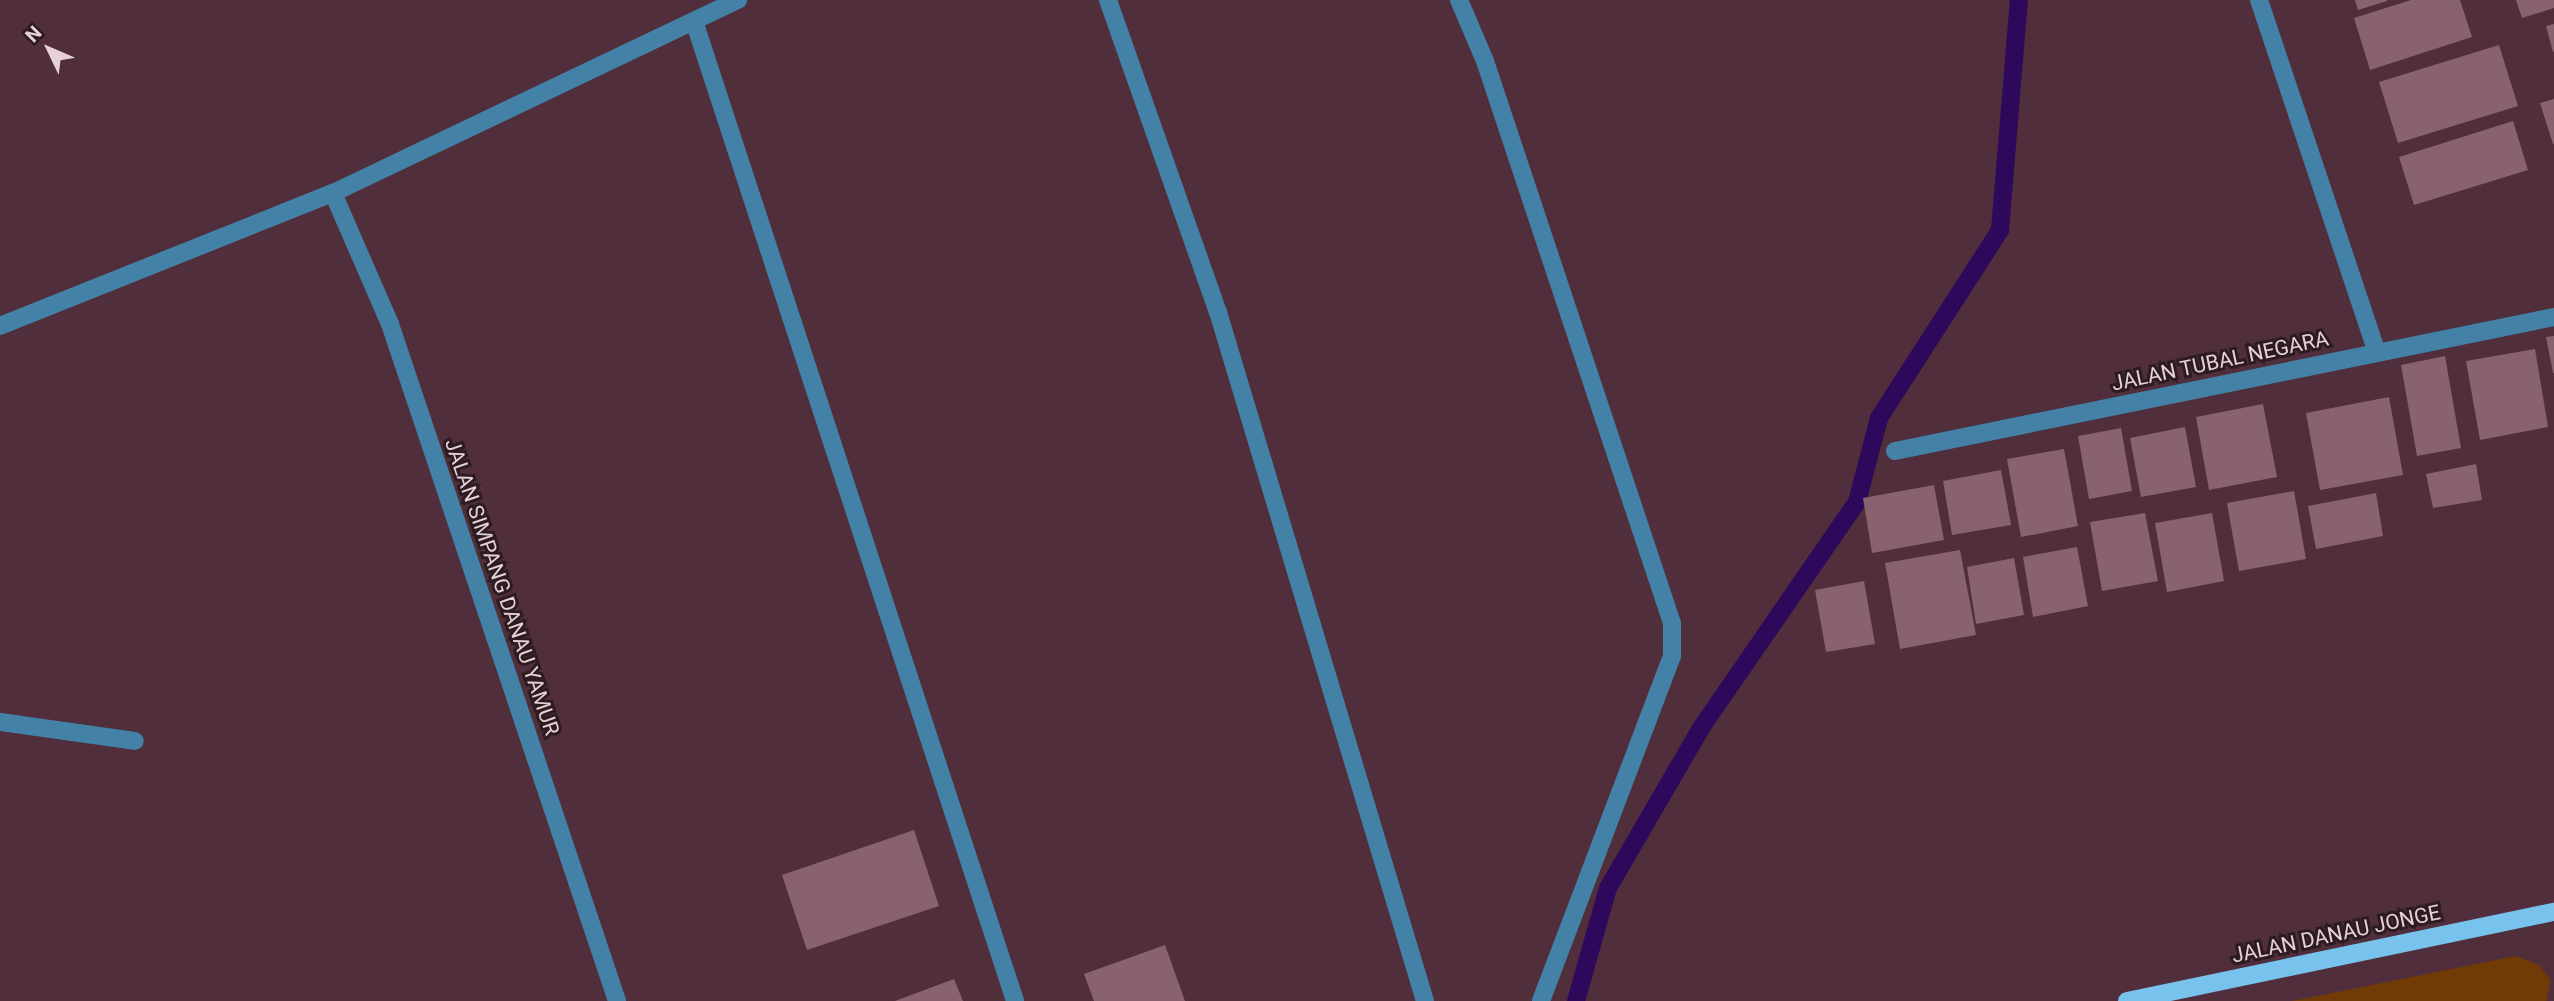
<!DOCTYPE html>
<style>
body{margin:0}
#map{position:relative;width:2554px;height:1001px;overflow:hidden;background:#502e3b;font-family:Roboto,sans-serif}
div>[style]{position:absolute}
.green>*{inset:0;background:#713b08}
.stream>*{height:18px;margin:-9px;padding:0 9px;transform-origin:9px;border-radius:9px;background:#2e085b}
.building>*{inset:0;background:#896270}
.minor>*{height:18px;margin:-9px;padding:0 9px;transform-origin:9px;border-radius:9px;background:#4382a6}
.major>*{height:18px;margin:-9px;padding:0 9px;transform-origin:9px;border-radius:9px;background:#78c2ee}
span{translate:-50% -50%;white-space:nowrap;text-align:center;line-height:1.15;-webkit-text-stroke:6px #2c1c22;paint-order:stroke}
.street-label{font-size:21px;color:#e7d1d8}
.north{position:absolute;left:14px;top:14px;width:70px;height:70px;-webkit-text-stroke:5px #2c1c22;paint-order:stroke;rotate:314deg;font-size:19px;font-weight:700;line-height:28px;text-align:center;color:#e7d1d8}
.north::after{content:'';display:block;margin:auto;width:24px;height:32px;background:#e7d1d8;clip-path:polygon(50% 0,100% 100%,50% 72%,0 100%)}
</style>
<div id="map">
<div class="green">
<div style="clip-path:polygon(2516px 956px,2539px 965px,2551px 980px,2546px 1001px,2292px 1001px)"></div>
</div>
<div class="stream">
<div style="left:1576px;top:1001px;width:117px;rotate:-74.2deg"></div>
<div style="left:1608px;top:888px;width:185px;rotate:-59.8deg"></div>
<div style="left:1701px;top:728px;width:275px;rotate:-55.4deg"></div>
<div style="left:1857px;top:502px;width:87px;rotate:-75.3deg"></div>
<div style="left:1879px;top:418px;width:224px;rotate:-57.2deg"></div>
<div style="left:2000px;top:230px;width:231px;rotate:-85.3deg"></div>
</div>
<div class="building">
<div style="clip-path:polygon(2355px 0,2387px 0,2387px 1px,2358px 10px)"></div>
<div style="clip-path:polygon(2411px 0,2460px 0,2472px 37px,2370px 70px,2354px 18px)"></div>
<div style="clip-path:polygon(2516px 0,2554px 0,2554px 8px,2522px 18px)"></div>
<div style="clip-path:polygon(2554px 24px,2554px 52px,2553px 52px,2546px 26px)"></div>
<div style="clip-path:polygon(2499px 45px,2518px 106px,2398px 143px,2379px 82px)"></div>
<div style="clip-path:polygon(2554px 99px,2554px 144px,2553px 144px,2540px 103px)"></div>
<div style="clip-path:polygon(2513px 121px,2528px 170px,2414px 205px,2399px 157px)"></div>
<div style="clip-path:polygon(2554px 336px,2554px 373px,2553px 373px,2546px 337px)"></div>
<div style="clip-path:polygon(2535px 349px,2548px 427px,2480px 440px,2466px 361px)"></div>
<div style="clip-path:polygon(2445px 356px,2461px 448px,2417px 456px,2401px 365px)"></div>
<div style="clip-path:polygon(2389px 397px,2403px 475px,2320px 490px,2306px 413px)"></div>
<div style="clip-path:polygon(2263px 404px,2277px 477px,2209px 490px,2196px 417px)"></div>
<div style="clip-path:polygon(2185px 427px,2196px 487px,2141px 497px,2130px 438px)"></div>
<div style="clip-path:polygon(2121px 428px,2132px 491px,2089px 499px,2078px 436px)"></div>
<div style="clip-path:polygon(2064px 449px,2078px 526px,2021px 537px,2007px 459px)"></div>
<div style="clip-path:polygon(2476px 464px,2482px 500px,2433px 508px,2426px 474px)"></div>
<div style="clip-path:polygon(2001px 470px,2011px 525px,1952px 535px,1943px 481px)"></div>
<div style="clip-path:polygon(1934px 485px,1944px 540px,1872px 553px,1863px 498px)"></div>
<div style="clip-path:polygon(2294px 491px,2306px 559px,2239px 571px,2227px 503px)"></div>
<div style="clip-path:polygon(2376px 493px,2383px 536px,2316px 549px,2308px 506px)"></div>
<div style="clip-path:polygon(2145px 513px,2158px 581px,2102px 591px,2090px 522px)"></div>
<div style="clip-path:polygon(2212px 513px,2224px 581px,2167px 592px,2155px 523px)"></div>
<div style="clip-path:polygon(2077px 547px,2088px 606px,2033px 617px,2023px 557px)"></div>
<div style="clip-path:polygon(1960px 550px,1976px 635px,1900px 649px,1885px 563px)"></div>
<div style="clip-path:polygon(2014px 558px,2024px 615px,1976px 624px,1967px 567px)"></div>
<div style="clip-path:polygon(1864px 581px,1875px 644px,1826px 652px,1815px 590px)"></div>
<div style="clip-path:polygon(914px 830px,939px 906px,807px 950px,782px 875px)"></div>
<div style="clip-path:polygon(1165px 945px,1185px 1001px,1094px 1001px,1084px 974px)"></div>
<div style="clip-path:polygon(954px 979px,963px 1001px,895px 1001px)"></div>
</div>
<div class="minor">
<div style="left:1108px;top:0;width:331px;rotate:70.6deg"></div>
<div style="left:1218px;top:312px;width:719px;rotate:73.28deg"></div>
<div style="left:1459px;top:0;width:66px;rotate:66.9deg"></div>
<div style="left:1485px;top:61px;width:592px;rotate:71.6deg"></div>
<div style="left:1672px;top:623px;width:33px;rotate:90deg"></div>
<div style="left:1672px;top:656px;width:369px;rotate:110.8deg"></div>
<div style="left:2259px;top:0;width:371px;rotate:71.5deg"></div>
<div style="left:695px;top:24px;width:1028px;rotate:71.86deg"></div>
<div style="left:333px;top:193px;width:143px;rotate:66.5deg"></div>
<div style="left:390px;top:324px;width:714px;rotate:71.46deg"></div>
<div style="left:0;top:326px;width:359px;rotate:-21.8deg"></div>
<div style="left:333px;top:193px;width:449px;rotate:-25.5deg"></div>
<div style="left:1895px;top:451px;width:672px;rotate:-11.49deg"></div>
<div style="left:0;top:722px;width:136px;rotate:8deg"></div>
</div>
<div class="major">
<div style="left:2127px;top:1001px;width:436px;rotate:-11.8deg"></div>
</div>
<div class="street-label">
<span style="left:2220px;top:361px;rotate:-12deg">JALAN TUBAL NEGARA</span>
<span style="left:502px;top:587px;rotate:71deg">JALAN SIMPANG DANAU YAMUR</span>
<span style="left:2336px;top:934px;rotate:-12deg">JALAN DANAU JONGE</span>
</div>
<div class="north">N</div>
</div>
